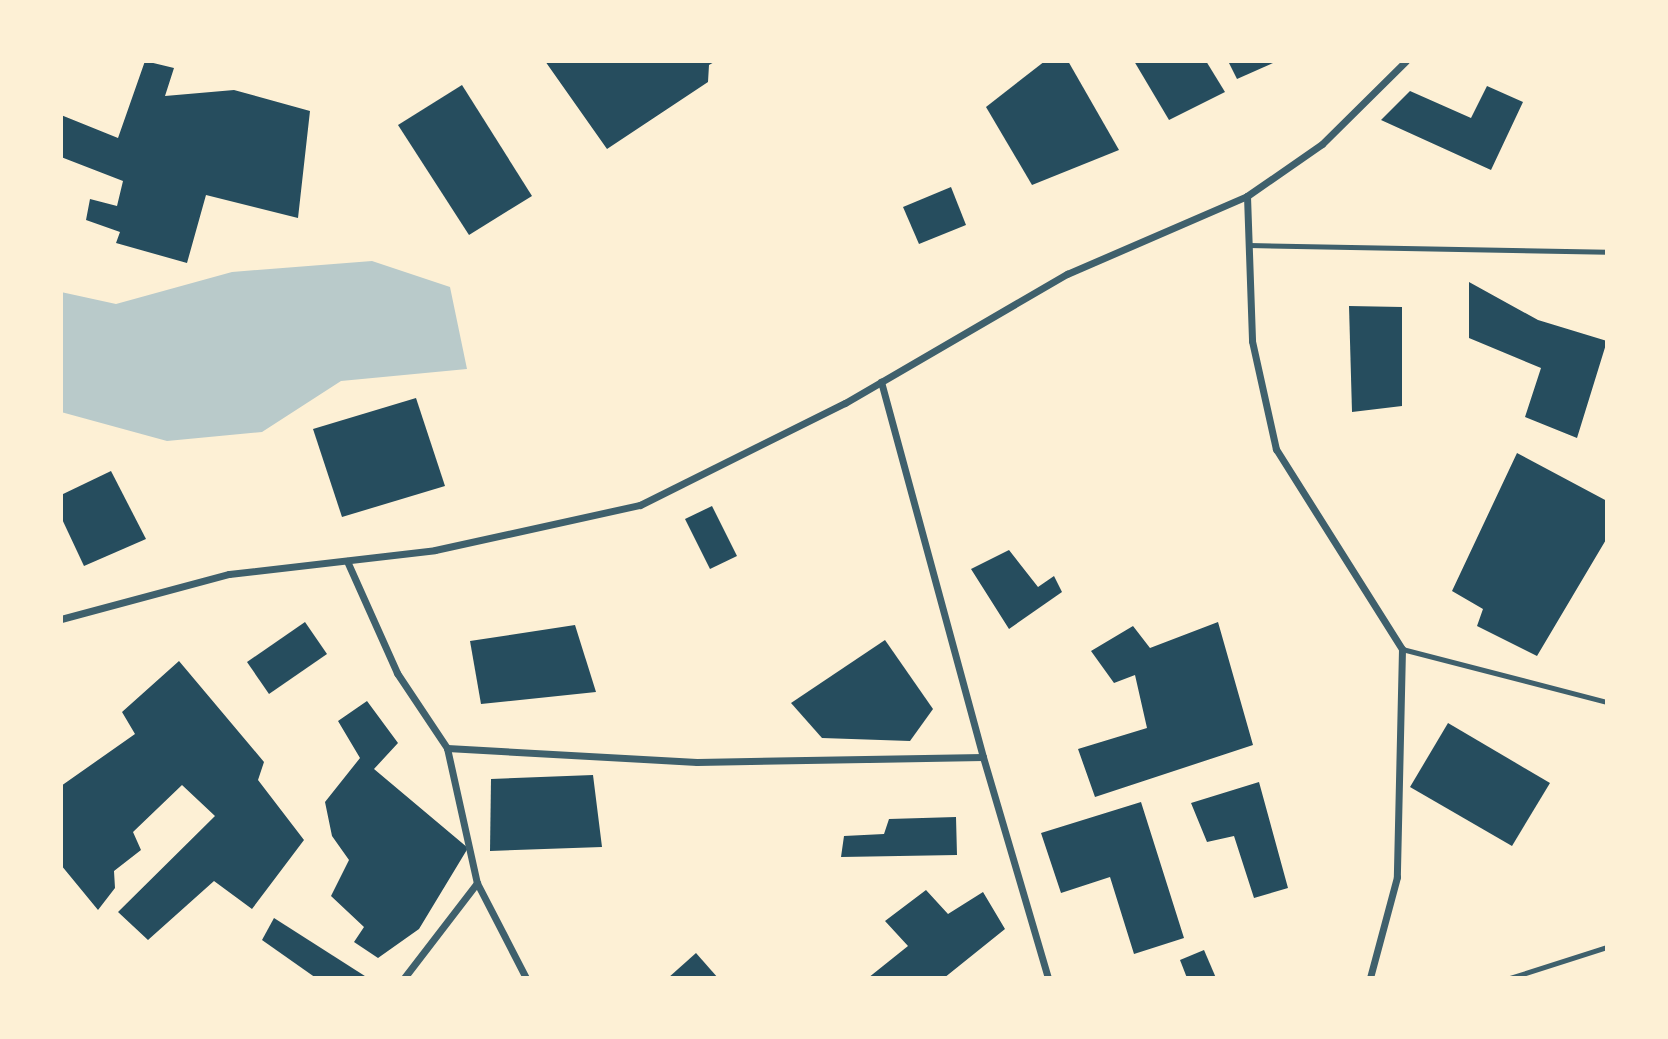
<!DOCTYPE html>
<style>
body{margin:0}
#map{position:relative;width:1668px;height:1039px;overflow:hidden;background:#fdf0d5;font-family:"Titillium Web",sans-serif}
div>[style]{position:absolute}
.green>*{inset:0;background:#b9caca}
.building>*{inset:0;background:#264d5e}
.service>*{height:5px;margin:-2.5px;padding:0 2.5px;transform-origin:2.5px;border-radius:2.5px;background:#3f606c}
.minor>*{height:7px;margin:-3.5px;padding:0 3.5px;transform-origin:3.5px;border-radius:3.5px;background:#3f606c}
span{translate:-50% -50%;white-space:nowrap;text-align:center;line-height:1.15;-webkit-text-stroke:5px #fdf0d5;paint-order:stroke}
.frame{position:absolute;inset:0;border:63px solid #fdf0d5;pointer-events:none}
</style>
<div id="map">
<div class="green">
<div style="clip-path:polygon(372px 261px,450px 287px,467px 369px,341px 381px,262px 432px,167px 441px,61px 412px,61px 292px,116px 304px,232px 272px)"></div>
</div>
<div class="building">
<div style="clip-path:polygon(145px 61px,174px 68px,165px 96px,234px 90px,310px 111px,298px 218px,206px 195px,187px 263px,116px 243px,120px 232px,86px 220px,90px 199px,117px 206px,123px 181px,61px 157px,61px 115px,118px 138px)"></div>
<div style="clip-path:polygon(545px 61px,716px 61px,709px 65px,708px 82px,607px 149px)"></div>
<div style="clip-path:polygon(1045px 61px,1068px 61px,1119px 150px,1032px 185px,986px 107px)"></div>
<div style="clip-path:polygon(1134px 61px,1206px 61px,1225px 92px,1169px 120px)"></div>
<div style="clip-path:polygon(1228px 61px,1272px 61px,1273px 63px,1237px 79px)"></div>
<div style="clip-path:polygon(462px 85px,532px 196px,469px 235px,398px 125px)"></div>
<div style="clip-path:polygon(1487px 86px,1523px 102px,1491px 170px,1381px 120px,1410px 91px,1471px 118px)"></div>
<div style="clip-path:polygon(951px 187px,966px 225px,919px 244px,903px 207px)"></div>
<div style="clip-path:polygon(1469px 282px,1538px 320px,1607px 341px,1577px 438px,1525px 417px,1541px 368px,1469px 338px)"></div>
<div style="clip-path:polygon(1349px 306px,1402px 307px,1402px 406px,1352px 412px)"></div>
<div style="clip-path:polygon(416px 398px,445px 486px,342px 517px,313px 429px)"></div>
<div style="clip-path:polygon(1517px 453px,1607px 501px,1607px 538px,1537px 656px,1477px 626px,1483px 609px,1452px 591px)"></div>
<div style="clip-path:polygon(111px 471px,146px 539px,84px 566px,61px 517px,61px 495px)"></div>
<div style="clip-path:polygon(712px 506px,737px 556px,710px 569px,685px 519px)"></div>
<div style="clip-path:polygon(1009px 550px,1038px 587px,1054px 576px,1062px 592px,1009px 629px,971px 569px)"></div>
<div style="clip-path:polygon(305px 622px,327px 654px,269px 694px,247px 662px)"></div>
<div style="clip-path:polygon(1218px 622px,1253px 745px,1095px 797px,1078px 749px,1147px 728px,1135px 675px,1114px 683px,1091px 651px,1133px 626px,1150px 648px)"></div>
<div style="clip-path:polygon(575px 625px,596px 692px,481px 704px,470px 641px)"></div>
<div style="clip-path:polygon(885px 640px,933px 709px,910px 741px,822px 738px,791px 703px)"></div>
<div style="clip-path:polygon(179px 661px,264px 762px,258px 780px,304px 840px,252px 909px,214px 881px,148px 940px,118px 912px,215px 816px,182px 785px,133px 832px,141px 850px,114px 871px,115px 888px,98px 910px,61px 865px,61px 786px,135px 734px,122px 712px)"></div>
<div style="clip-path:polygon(367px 701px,398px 743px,374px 769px,468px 848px,419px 929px,378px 958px,354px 942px,364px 927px,331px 896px,349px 860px,332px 836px,325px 802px,360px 758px,338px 721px)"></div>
<div style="clip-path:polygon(1448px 723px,1550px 783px,1512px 846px,1410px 787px)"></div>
<div style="clip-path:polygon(593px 775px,602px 847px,490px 851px,491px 779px)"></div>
<div style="clip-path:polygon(1259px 782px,1288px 888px,1254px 898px,1234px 836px,1207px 842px,1191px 803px)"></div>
<div style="clip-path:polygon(1141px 802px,1184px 938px,1134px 954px,1110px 877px,1061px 893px,1041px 833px)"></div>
<div style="clip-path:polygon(956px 817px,957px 855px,841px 857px,844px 836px,884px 834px,889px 819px)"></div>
<div style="clip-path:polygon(926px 890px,948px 914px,983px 892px,1005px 929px,944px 978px,868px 978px,908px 946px,885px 921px)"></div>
<div style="clip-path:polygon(274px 918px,368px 978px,316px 978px,262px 940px)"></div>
<div style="clip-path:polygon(1204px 950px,1216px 978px,1187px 978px,1180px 960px)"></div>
<div style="clip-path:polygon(696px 953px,718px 978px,668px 978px)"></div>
</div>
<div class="service">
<div style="left:1249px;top:245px;width:358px;rotate:1.1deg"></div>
<div style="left:1402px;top:649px;width:212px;rotate:14.5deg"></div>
<div style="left:1510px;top:978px;width:102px;rotate:-17.7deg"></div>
</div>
<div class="minor">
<div style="left:1247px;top:196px;width:145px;rotate:88deg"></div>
<div style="left:1252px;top:341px;width:111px;rotate:77.5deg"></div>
<div style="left:1276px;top:449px;width:236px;rotate:57.8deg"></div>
<div style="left:1402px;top:649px;width:228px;rotate:91.3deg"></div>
<div style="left:1397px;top:877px;width:105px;rotate:105deg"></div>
<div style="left:347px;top:561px;width:123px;rotate:65.9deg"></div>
<div style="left:397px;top:673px;width:90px;rotate:56.3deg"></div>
<div style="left:447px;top:748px;width:250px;rotate:3.2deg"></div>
<div style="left:697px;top:762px;width:286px;rotate:-1deg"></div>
<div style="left:983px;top:757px;width:389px;rotate:-105.2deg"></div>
<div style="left:61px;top:619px;width:174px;rotate:-15deg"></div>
<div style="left:229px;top:574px;width:207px;rotate:-6.6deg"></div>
<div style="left:435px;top:550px;width:210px;rotate:-12.4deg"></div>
<div style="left:640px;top:505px;width:229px;rotate:-26.5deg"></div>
<div style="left:845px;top:403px;width:257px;rotate:-30.2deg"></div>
<div style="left:1067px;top:274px;width:196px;rotate:-23.4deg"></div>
<div style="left:1247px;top:196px;width:91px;rotate:-34.7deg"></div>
<div style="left:1322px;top:144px;width:118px;rotate:-44.7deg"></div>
<div style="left:447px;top:748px;width:138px;rotate:77.5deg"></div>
<div style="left:477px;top:883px;width:107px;rotate:62.7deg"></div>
<div style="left:983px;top:757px;width:230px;rotate:73.6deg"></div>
<div style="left:404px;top:978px;width:120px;rotate:-52.5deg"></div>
</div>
<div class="frame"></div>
</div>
